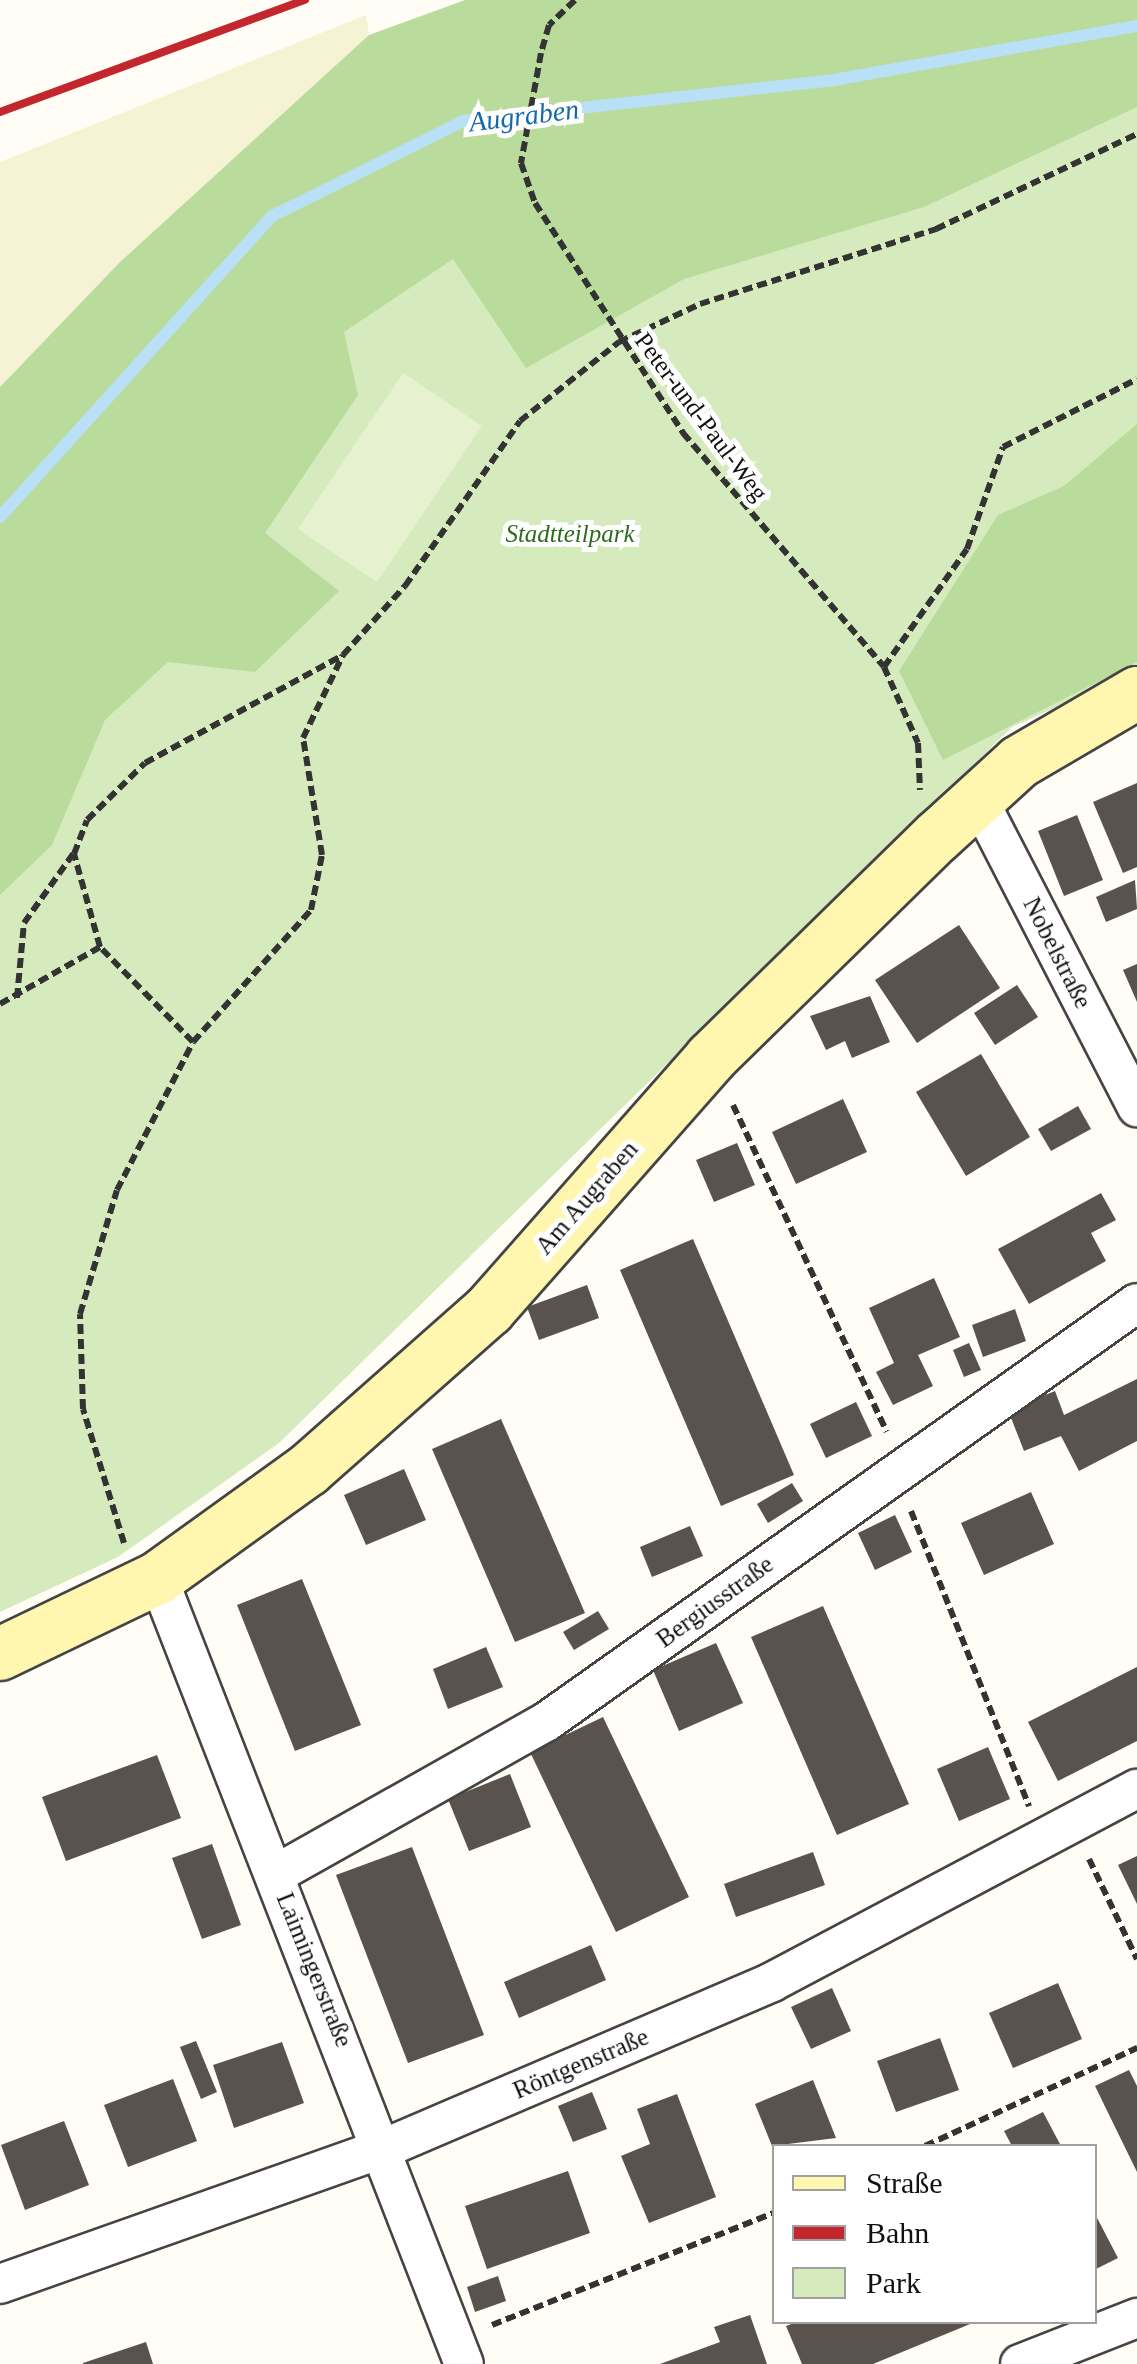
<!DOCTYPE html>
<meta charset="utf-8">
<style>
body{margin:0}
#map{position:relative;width:1137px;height:2364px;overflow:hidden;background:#fffdf5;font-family:Georgia,serif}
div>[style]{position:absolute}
.farmland>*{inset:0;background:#f6f3d4}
.green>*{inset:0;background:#d5ebbd}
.forest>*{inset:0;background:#b9dc9c}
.pitch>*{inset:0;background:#e6f2cf}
.stream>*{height:12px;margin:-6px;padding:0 6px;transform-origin:6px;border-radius:6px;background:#b9e0f7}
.building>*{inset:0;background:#5a524d}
.path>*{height:6px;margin-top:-3px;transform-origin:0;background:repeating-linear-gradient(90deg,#333 0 10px,transparent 0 15px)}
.roads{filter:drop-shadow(2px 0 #444) drop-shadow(-2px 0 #444) drop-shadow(0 2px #444) drop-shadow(0 -2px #444)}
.street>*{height:38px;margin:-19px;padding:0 19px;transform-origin:19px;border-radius:19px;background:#fff}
.secondary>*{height:52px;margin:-26px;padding:0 26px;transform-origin:26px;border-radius:26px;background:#fff6b0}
.rail>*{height:8px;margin:-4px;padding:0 4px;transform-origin:4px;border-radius:4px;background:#c4262e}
span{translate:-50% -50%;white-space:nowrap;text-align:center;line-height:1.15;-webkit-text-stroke:10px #fff;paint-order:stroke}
.street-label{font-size:25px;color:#111}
.park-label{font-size:25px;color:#2f6b1f;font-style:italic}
.water-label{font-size:28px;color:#1768a6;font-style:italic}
.legend{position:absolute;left:772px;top:2144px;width:325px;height:180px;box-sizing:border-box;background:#fff;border:2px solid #a0a0a0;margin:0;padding:12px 18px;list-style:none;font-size:30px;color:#111}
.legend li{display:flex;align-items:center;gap:20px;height:50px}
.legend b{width:50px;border:2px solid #a0a0a0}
</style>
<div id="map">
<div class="farmland">
<div style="clip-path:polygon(366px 15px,369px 35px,120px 262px,0 387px,0 162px)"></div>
</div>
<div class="green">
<div style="clip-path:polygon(1137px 0,1137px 671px,1012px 727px,279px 1443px,118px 1557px,0 1612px,0 514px,328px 132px)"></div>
</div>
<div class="forest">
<div style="clip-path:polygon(465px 0,1137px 0,1137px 107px,924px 207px,684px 279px,526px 368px,453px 259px,344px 332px,358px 395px,265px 533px,339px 591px,255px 672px,168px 662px,105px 720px,52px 845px,0 895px,0 387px,120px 262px,369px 35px)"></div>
<div style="clip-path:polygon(1137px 424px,1137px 662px,943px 760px,899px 671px,998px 515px,1064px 486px)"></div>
</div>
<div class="pitch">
<div style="clip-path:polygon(403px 373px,482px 426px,377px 582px,298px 529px)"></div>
</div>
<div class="stream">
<div style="left:0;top:517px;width:406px;rotate:-47.9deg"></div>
<div style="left:272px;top:216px;width:213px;rotate:-26.4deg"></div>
<div style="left:463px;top:121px;width:367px;rotate:-6.3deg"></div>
<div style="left:828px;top:81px;width:314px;rotate:-10.1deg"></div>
</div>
<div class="building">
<div style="clip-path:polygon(1137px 783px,1137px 867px,1123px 873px,1093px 802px)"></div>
<div style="clip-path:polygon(1077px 815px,1103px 880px,1064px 896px,1038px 831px)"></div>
<div style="clip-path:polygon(1135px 880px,1137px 909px,1106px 922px,1096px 897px)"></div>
<div style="clip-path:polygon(959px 925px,1000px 988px,917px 1043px,875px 980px)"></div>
<div style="clip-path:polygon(1137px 964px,1137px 1002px,1123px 970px)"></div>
<div style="clip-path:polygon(1017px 985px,1038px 1017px,995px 1045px,974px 1013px)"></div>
<div style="clip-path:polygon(870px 996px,890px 1042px,852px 1058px,845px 1041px,826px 1050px,810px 1016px)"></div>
<div style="clip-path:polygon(981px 1054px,1030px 1137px,966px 1176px,916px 1092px)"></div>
<div style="clip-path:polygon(843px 1099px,867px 1152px,796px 1184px,772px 1132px)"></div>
<div style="clip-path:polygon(1078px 1106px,1091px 1129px,1051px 1151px,1038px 1129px)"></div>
<div style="clip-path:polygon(737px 1143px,755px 1185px,714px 1202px,696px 1160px)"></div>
<div style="clip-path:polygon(1101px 1193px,1116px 1220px,1091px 1233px,1106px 1261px,1029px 1304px,998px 1249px)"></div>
<div style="clip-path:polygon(693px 1239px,794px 1475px,721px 1506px,620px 1270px)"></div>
<div style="clip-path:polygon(934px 1278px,960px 1337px,918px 1355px,933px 1386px,893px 1405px,876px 1372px,894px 1363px,869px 1308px)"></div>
<div style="clip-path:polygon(587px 1285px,599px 1318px,539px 1340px,527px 1307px)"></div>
<div style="clip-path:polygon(1015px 1309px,1026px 1341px,983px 1357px,972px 1325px)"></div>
<div style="clip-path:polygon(969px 1343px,981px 1370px,964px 1377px,953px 1350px)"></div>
<div style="clip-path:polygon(1137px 1379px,1137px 1441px,1079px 1471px,1061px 1436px,1024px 1451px,1008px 1410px,1055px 1391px,1064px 1415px)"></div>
<div style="clip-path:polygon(856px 1402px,872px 1436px,826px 1458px,810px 1424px)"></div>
<div style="clip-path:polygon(501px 1419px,585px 1613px,515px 1642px,432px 1449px)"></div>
<div style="clip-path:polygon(404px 1469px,426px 1520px,366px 1545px,344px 1495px)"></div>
<div style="clip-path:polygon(792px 1483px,803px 1501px,768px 1523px,757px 1504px)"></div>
<div style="clip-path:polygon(1031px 1492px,1054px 1544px,984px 1575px,961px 1523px)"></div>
<div style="clip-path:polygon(895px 1515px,912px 1552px,875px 1570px,858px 1533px)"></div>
<div style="clip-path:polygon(690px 1526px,703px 1556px,652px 1577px,640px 1547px)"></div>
<div style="clip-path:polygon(302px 1579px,361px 1725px,295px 1751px,237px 1605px)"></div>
<div style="clip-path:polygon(823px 1606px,909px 1804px,837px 1835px,751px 1637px)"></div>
<div style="clip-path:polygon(598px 1611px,609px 1629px,574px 1650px,563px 1632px)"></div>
<div style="clip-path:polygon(716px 1643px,743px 1703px,679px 1731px,653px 1670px)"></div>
<div style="clip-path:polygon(486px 1647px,503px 1687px,448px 1709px,433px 1669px)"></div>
<div style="clip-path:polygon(1137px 1667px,1137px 1741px,1058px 1781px,1028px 1722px)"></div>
<div style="clip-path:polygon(603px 1717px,689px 1897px,616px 1932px,530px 1752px)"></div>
<div style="clip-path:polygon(988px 1747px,1010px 1799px,959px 1821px,937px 1769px)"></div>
<div style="clip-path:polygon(157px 1755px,181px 1818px,66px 1861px,42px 1797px)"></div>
<div style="clip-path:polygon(510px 1774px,531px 1827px,469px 1851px,448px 1799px)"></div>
<div style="clip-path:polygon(212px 1844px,241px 1925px,202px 1939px,172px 1858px)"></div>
<div style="clip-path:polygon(412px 1847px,484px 2035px,408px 2063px,336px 1875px)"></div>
<div style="clip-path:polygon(813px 1852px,825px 1885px,736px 1917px,724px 1884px)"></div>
<div style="clip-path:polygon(1137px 1856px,1137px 1904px,1118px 1865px)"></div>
<div style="clip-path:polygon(591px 1945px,606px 1980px,519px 2018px,504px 1982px)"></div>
<div style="clip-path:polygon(1058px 1983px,1082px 2039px,1013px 2068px,989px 2013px)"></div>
<div style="clip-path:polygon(832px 1988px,851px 2031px,811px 2049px,791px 2007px)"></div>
<div style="clip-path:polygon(940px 2038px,959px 2090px,896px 2112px,877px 2061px)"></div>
<div style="clip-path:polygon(196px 2041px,217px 2092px,201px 2099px,180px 2047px)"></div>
<div style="clip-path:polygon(282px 2042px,304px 2103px,234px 2128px,213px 2065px)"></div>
<div style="clip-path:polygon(1129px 2070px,1137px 2086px,1137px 2172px,1095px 2086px)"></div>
<div style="clip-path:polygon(173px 2079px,197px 2141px,128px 2167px,104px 2105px)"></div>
<div style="clip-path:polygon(813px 2080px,836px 2138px,772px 2146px,755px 2104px)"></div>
<div style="clip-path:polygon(592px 2092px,607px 2129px,573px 2142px,558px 2106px)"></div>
<div style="clip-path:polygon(677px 2094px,716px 2197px,649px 2223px,621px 2156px,650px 2144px,637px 2109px)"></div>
<div style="clip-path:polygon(1043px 2112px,1061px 2146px,1012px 2146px,1004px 2131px)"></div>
<div style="clip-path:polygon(64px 2121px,89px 2185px,25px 2210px,1px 2145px)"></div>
<div style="clip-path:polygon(568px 2171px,590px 2233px,487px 2269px,465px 2206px)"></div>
<div style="clip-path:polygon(1094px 2212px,1118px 2258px,1094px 2270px)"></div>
<div style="clip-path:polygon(498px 2276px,506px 2301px,475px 2312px,467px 2287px)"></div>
<div style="clip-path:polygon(750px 2315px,767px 2364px,660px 2364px,720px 2342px,714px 2327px)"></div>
<div style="clip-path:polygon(797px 2322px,975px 2322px,873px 2364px,802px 2364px,786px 2326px)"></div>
<div style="clip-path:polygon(146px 2342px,153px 2364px,83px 2364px,83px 2363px)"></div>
</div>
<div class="path">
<div style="left:575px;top:0;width:36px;rotate:136deg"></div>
<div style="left:549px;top:25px;width:29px;rotate:106deg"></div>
<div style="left:541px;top:53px;width:112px;rotate:100.3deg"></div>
<div style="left:521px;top:163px;width:42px;rotate:70.7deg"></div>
<div style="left:535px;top:203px;width:274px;rotate:57.2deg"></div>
<div style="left:683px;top:433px;width:308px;rotate:49.3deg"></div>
<div style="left:884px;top:667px;width:83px;rotate:65.9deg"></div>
<div style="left:918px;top:743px;width:47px;rotate:87.6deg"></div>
<div style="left:884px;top:667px;width:144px;rotate:-54.9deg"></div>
<div style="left:967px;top:549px;width:108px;rotate:-70.6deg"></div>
<div style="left:1003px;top:447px;width:150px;rotate:-26.9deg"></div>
<div style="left:17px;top:998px;width:75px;rotate:-84.7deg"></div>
<div style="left:24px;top:923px;width:85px;rotate:-54.6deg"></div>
<div style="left:0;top:1004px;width:115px;rotate:-29.7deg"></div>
<div style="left:193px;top:1042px;width:133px;rotate:-134.4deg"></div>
<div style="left:100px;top:947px;width:97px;rotate:-105.6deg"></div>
<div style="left:74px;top:854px;width:36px;rotate:-69deg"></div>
<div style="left:87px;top:820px;width:81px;rotate:-44.5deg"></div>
<div style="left:145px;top:763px;width:226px;rotate:-28.6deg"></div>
<div style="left:733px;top:1105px;width:361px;rotate:64.8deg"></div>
<div style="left:911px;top:1511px;width:318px;rotate:68.2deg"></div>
<div style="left:124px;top:1543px;width:140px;rotate:-107deg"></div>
<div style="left:83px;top:1409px;width:95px;rotate:-91.8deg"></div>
<div style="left:80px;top:1314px;width:129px;rotate:-73.4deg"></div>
<div style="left:117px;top:1190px;width:166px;rotate:-62.8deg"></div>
<div style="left:193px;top:1042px;width:177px;rotate:-48.2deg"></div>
<div style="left:311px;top:910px;width:56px;rotate:-78.7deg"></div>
<div style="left:322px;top:855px;width:119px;rotate:-99.2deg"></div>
<div style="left:303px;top:738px;width:92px;rotate:-64.3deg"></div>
<div style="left:343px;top:655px;width:93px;rotate:-48.1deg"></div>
<div style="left:405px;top:586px;width:201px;rotate:-55.1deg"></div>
<div style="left:520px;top:421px;width:127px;rotate:-38.6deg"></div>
<div style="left:619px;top:342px;width:89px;rotate:-25.1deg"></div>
<div style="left:700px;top:304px;width:248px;rotate:-17.6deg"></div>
<div style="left:936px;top:229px;width:222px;rotate:-25.3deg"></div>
<div style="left:1089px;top:1859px;width:111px;rotate:64.4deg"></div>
<div style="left:925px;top:2146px;width:234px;rotate:-24.8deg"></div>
<div style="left:492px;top:2325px;width:303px;rotate:-21.7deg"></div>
</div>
<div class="roads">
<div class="street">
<div style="left:978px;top:799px;width:347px;rotate:62.7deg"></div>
<div style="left:158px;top:1578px;width:843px;rotate:68.73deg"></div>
<div style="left:276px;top:1874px;width:310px;rotate:-29.4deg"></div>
<div style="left:546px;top:1722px;width:724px;rotate:-35.34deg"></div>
<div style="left:0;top:2284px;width:408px;rotate:-19.5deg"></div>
<div style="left:385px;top:2148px;width:421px;rotate:-23.2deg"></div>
<div style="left:772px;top:1982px;width:413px;rotate:-27.9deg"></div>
<div style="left:1020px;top:2364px;width:126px;rotate:-21.5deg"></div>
</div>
<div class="secondary">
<div style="left:0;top:1654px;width:175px;rotate:-25.7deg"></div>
<div style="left:158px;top:1578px;width:185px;rotate:-35.8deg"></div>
<div style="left:308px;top:1470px;width:242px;rotate:-41.5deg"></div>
<div style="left:489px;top:1310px;width:336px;rotate:-48.6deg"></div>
<div style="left:711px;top:1058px;width:316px;rotate:-44.4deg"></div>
<div style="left:937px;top:837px;width:111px;rotate:-42.4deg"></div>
<div style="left:1019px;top:762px;width:137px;rotate:-30.3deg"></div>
</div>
</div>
<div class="rail">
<div style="left:0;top:112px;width:325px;rotate:-20.2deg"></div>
</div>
<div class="street-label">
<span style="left:701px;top:417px;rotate:53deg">Peter-und-Paul-Weg</span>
<span style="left:1057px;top:953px;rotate:63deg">Nobelstraße</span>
<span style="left:587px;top:1198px;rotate:-49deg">Am Augraben</span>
<span style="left:715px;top:1602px;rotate:-36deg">Bergiusstraße</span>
<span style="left:314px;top:1970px;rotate:68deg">Laimingerstraße</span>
<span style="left:581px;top:2064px;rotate:-23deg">Röntgenstraße</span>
</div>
<div class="park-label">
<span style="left:570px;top:534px">Stadtteilpark</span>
</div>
<div class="water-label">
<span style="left:524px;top:116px;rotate:-7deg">Augraben</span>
</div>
<ul class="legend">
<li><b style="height:12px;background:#fff6b0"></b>Straße</li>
<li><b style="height:12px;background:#c4262e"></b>Bahn</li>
<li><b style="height:28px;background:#d5ebbd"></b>Park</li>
</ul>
</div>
